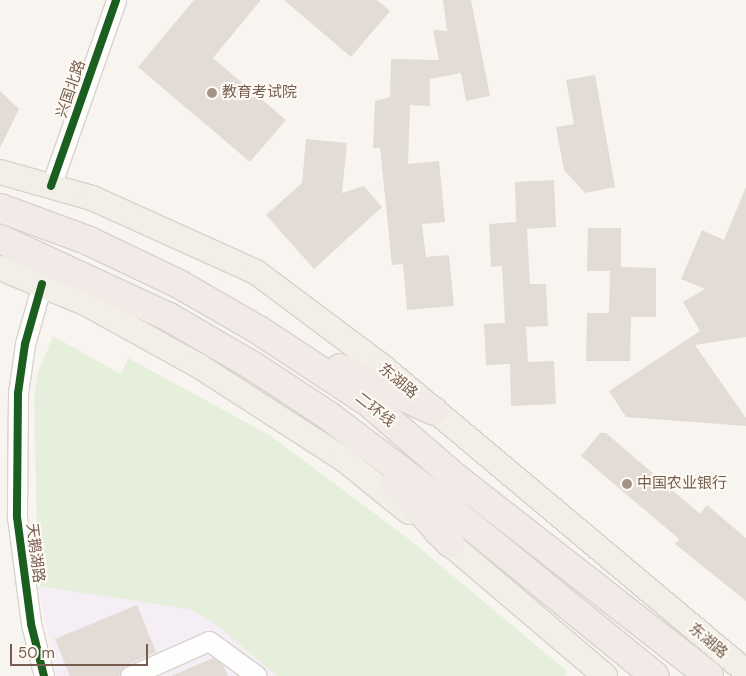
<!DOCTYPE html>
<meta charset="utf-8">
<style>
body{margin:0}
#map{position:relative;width:746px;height:676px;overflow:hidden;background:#f8f5f0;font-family:"DM Sans","Noto Sans SC",sans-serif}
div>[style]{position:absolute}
.education>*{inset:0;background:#f5eef5}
.green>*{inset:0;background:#e6efdc}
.building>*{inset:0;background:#e3dbd5}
.roads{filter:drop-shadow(1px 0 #d8d2ce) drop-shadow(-1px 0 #d8d2ce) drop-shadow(0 1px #d8d2ce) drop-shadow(0 -1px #d8d2ce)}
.minor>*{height:19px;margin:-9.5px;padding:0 9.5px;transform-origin:9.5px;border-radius:9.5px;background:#fefefd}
.major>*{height:24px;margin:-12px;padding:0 12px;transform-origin:12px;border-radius:12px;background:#f2eee8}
.highway>*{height:28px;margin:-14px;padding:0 14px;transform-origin:14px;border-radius:14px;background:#f1eae7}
.cycleway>*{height:8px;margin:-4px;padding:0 4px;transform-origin:4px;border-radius:4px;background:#1b5e20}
.dots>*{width:14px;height:14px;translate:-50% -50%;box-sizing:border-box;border:2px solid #fefaf3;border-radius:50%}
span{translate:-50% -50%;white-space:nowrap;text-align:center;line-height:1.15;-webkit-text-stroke:4px #fefaf3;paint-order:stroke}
.street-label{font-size:15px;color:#775d50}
.poi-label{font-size:15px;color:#775d50}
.left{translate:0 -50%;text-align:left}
.scale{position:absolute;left:10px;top:644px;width:138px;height:22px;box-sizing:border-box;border:2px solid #775d50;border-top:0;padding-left:6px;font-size:15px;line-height:18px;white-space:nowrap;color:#775d50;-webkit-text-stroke:4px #fefaf3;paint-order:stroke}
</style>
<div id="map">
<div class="education">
<div style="clip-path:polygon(38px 586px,189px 609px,215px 624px,277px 676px,57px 676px)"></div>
</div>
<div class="green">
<div style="clip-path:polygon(53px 336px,121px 374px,128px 358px,271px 436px,405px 536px,567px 671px,564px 676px,277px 676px,215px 624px,189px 609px,38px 586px,34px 396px,38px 373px)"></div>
</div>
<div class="building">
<div style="clip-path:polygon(194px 0,261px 0,213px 58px,286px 120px,250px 162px,138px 67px)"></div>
<div style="clip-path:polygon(284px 0,377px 0,390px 11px,351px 57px)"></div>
<div style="clip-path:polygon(443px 0,471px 0,490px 96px,466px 101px,461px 73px,430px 79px,430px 106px,410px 105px,408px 164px,439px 161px,445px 222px,422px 224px,426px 257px,449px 255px,454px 306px,407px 310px,403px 264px,392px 265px,380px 148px,373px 148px,375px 101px,390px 97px,391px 59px,439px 60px,433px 30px,447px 31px)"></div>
<div style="clip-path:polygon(595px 75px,615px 187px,585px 193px,564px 170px,556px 127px,574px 124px,566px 80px)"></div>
<div style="clip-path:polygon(0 91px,19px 109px,0 148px)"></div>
<div style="clip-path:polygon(306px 139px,347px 143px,342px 193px,364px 186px,382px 207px,314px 269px,266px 215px,302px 183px)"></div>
<div style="clip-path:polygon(554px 180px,556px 227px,527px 229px,530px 284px,546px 284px,548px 326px,526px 327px,528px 362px,554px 361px,556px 404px,511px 406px,510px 364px,486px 365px,484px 324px,505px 323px,502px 266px,491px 267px,489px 224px,516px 222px,515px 182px)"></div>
<div style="clip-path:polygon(746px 187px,746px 337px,695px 345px,746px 418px,746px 426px,626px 417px,609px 391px,700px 331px,683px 302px,705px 289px,681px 279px,702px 230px,724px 240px)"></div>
<div style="clip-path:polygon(588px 228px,621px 228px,621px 267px,656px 268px,656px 317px,631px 317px,630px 361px,586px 361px,587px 313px,609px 313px,610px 271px,587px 271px)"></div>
<div style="clip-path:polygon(600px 433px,606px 433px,700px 514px,707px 505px,746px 538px,746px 601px,675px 544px,679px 539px,581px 456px)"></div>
<div style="clip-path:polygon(137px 605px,156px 652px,125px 666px,119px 676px,70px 676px,55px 639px)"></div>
<div style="clip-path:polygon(213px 658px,223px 665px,228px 676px,171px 676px)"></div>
</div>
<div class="roads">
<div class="minor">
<div style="left:51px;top:186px;width:197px;rotate:-70.7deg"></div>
<div style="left:42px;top:284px;width:62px;rotate:105.8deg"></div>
<div style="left:25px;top:344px;width:49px;rotate:98.1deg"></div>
<div style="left:18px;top:393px;width:124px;rotate:90.5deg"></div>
<div style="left:17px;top:517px;width:108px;rotate:82.5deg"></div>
<div style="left:31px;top:624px;width:54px;rotate:76deg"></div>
<div style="left:130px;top:676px;width:86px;rotate:-23.9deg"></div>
<div style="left:209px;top:641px;width:59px;rotate:36.1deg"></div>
</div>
<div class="major">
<div style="left:0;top:172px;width:96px;rotate:15.8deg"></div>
<div style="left:92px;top:198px;width:180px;rotate:24.3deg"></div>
<div style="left:256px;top:272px;width:159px;rotate:36.8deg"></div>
<div style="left:383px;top:367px;width:474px;rotate:40deg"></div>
<div style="left:0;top:268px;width:94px;rotate:22.5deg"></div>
<div style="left:87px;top:304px;width:128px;rotate:29deg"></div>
<div style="left:199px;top:366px;width:170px;rotate:32.8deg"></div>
<div style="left:342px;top:458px;width:86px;rotate:38.9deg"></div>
<div style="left:436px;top:532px;width:222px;rotate:40.4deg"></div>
</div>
<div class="highway">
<div style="left:0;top:208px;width:95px;rotate:20.3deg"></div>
<div style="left:89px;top:241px;width:100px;rotate:25.5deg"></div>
<div style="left:179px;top:284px;width:90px;rotate:30deg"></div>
<div style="left:257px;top:329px;width:133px;rotate:33.3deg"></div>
<div style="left:368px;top:402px;width:116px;rotate:40.8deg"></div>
<div style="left:456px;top:478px;width:321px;rotate:38deg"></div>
<div style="left:0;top:239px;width:186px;rotate:24.8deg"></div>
<div style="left:169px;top:317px;width:97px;rotate:30.3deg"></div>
<div style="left:253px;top:366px;width:91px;rotate:33.3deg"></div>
<div style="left:329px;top:416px;width:131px;rotate:37.2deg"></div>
<div style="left:433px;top:495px;width:286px;rotate:39.2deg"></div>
<div style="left:340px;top:368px;width:103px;rotate:24.6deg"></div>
<div style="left:395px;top:483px;width:81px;rotate:47.5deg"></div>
</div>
</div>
<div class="cycleway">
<div style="left:51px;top:186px;width:197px;rotate:-70.7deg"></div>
<div style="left:42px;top:284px;width:62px;rotate:105.8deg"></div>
<div style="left:25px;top:344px;width:49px;rotate:98.1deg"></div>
<div style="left:18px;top:393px;width:124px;rotate:90.5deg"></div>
<div style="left:17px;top:517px;width:108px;rotate:82.5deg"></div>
<div style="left:31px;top:624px;width:54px;rotate:76deg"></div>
</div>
<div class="dots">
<div style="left:212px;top:93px;background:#a49288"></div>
<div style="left:627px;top:484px;background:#a49288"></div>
</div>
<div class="street-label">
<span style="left:71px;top:89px;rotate:-71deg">兴国北路</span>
<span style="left:398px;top:381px;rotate:40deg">东湖路</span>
<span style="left:375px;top:410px;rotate:38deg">二环线</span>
<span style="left:35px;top:553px;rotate:83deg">天鹅湖路</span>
<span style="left:708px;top:641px;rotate:40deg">东湖路</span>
</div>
<div class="poi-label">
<span class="left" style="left:222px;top:93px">教育考试院</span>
<span class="left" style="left:637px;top:484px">中国农业银行</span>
</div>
<div class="scale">50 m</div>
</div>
